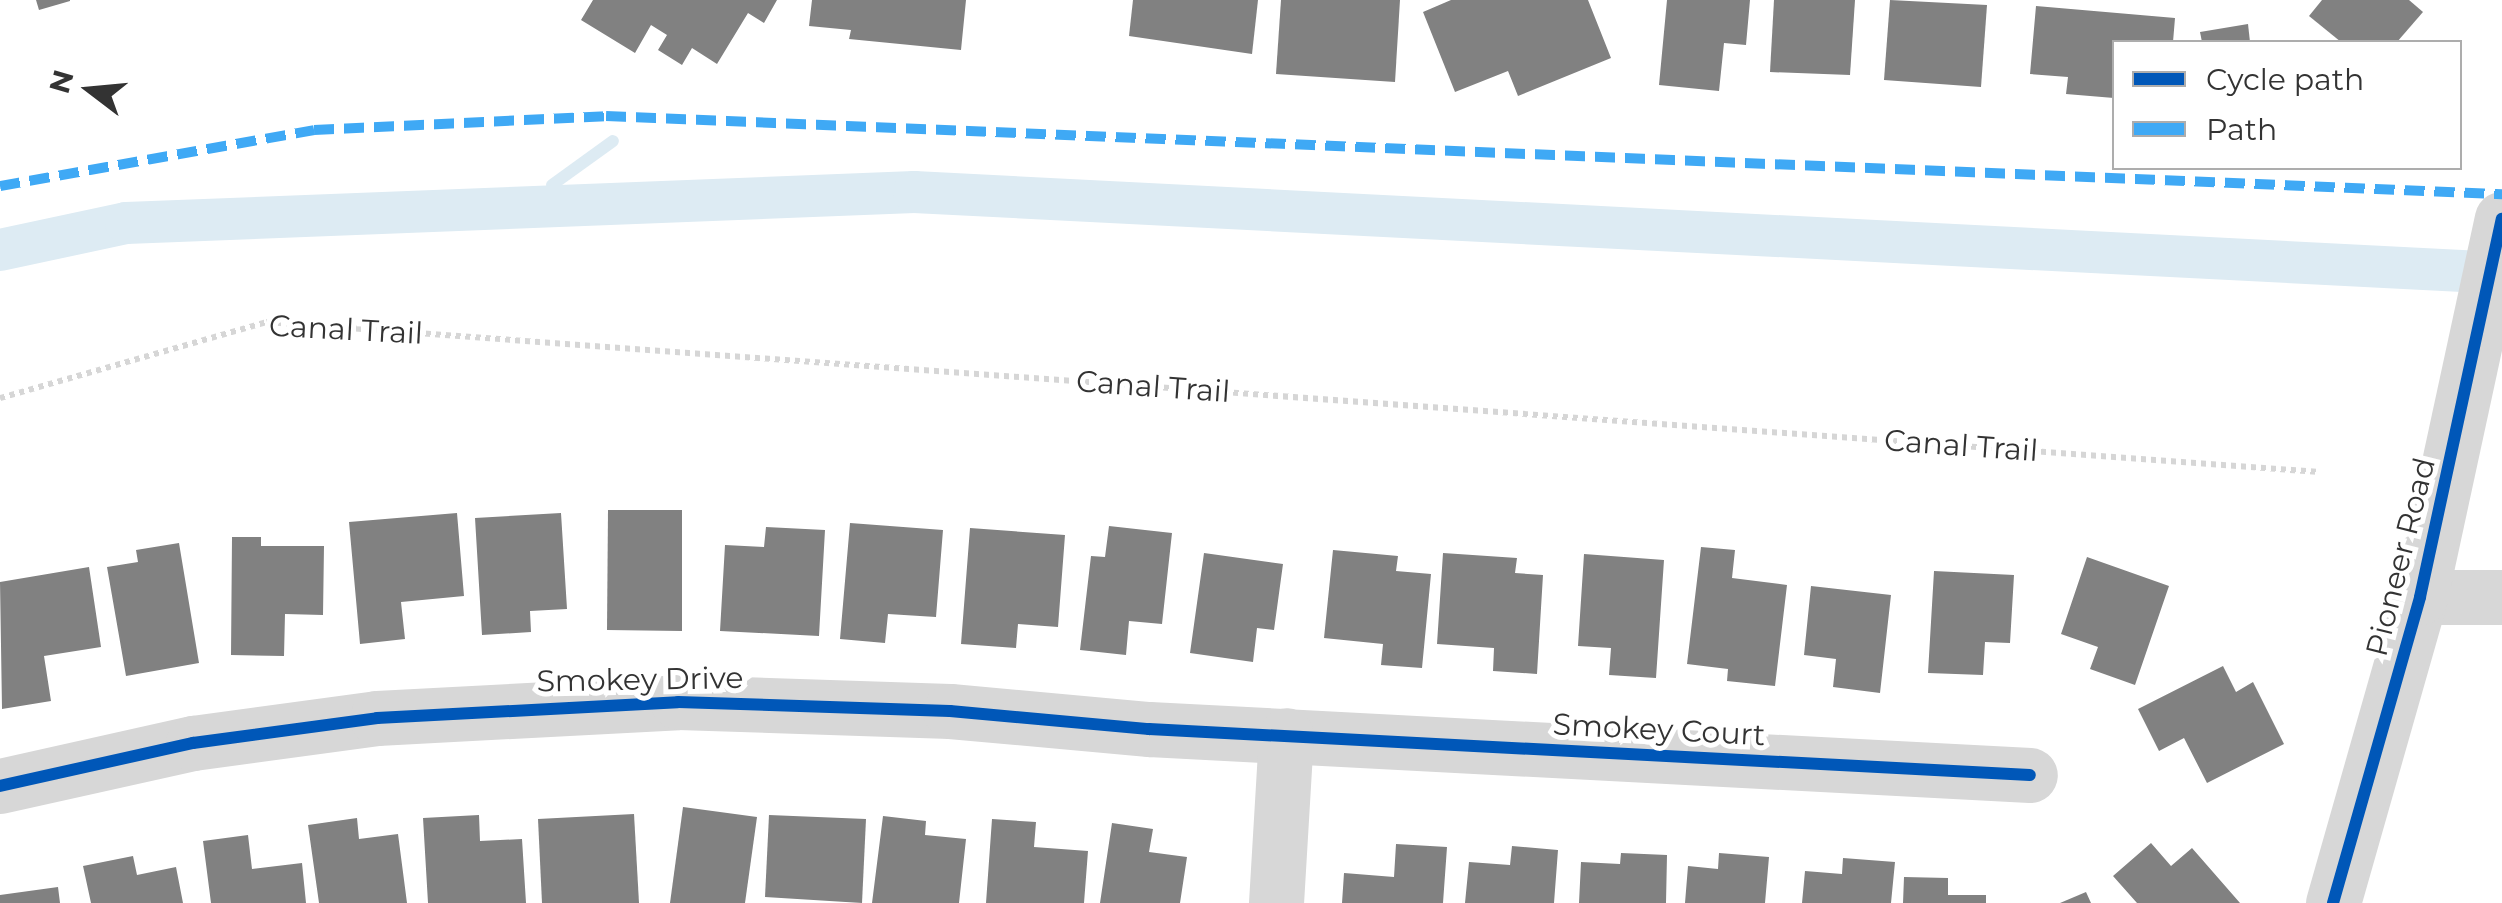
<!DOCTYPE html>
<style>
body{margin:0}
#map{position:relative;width:2502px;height:903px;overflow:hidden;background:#fff;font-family:Montserrat,sans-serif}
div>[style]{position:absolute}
.stream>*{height:12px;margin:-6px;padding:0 6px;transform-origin:6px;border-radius:6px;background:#ddebf3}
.canal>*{height:42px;margin:-21px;padding:0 21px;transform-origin:21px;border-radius:21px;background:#ddebf3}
.building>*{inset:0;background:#818181}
.path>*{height:6px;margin-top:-3px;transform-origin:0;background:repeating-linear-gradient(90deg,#d6d6d6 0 5px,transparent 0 10px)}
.minor>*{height:55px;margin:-27.5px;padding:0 27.5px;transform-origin:27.5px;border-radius:27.5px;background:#d7d7d7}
.quiet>*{height:10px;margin-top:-5px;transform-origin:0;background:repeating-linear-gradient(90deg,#3fa9f5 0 20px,transparent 0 30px)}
.cycleway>*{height:12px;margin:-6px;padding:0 6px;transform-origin:6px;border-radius:6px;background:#0057b8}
span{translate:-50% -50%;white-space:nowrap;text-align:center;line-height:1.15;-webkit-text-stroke:10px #fff;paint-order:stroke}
.street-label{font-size:30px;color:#333}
.legend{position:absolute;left:2112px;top:40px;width:350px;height:130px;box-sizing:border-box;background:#fff;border:2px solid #adadad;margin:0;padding:12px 18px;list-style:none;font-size:30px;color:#333}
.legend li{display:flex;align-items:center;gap:20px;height:50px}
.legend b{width:50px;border:2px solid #adadad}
.north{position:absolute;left:40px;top:40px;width:100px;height:100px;-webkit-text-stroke:8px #fff;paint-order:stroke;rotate:286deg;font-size:28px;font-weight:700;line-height:40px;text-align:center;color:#333}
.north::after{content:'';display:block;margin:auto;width:35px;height:45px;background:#333;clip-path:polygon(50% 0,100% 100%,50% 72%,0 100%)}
</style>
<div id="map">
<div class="stream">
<div style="left:552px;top:185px;width:75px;rotate:-35.8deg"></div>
</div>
<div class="canal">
<div style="left:0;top:250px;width:129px;rotate:-12.1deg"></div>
<div style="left:126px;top:223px;width:789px;rotate:-2.25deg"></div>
<div style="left:914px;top:192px;width:1590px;rotate:2.92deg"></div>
</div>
<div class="building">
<div style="clip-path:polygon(36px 0,70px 0,70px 1px,39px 10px)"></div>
<div style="clip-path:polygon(593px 0,777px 0,764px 23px,748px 13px,717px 64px,692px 48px,682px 65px,658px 50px,667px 35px,651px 25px,635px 53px,581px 20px)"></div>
<div style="clip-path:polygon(812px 0,966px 0,961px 50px,849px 39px,851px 30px,809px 26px)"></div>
<div style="clip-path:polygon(1133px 0,1258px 0,1252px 54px,1129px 36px)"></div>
<div style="clip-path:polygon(1281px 0,1400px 0,1395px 82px,1276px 74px)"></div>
<div style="clip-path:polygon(1451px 0,1588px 0,1611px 58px,1518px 96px,1508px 71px,1455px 92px,1423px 12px)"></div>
<div style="clip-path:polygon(1667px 0,1750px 0,1746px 45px,1724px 43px,1719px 91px,1659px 85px)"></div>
<div style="clip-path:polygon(1774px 0,1855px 0,1850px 75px,1770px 72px)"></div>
<div style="clip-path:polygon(1890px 0,1987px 5px,1981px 87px,1884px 80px)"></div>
<div style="clip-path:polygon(2322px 0,2409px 0,2423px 12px,2397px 42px,2341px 42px,2309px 16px)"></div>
<div style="clip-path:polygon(2036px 6px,2175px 18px,2173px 42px,2114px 42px,2114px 98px,2066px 94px,2068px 77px,2030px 74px)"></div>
<div style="clip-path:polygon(2248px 24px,2250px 42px,2202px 42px,2200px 32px)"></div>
<div style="clip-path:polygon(608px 510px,682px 510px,682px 631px,607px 630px)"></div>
<div style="clip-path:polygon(457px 513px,464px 596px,401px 602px,405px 639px,360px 644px,349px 522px)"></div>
<div style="clip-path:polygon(561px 513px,567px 609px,530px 611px,531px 632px,482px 635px,475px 518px)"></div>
<div style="clip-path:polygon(850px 523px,943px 530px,936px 617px,888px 614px,885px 643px,840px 639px)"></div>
<div style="clip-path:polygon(1109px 526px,1172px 533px,1162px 624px,1129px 621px,1126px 655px,1080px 650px,1091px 556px,1105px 557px)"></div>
<div style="clip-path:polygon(766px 527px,825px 530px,819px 636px,720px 631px,725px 545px,764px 547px)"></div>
<div style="clip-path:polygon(970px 528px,1065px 535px,1058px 627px,1018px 624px,1016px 648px,961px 644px)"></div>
<div style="clip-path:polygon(232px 537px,261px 537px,261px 546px,324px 546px,323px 615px,285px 614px,284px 656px,231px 655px)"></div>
<div style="clip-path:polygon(179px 543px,199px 663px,126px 676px,107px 567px,138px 562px,136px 550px)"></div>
<div style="clip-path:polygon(1701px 547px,1735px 550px,1732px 578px,1787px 585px,1775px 686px,1727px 681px,1728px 669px,1687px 664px)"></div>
<div style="clip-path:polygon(1333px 550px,1398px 556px,1396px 571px,1431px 574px,1422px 668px,1381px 665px,1383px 644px,1324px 638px)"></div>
<div style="clip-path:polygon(1204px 553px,1283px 564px,1274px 630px,1257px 628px,1253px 662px,1190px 653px)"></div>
<div style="clip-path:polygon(1443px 553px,1517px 558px,1515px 573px,1543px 575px,1537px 674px,1493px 671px,1494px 648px,1437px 644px)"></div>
<div style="clip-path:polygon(1584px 554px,1664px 560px,1656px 678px,1609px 675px,1611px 648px,1578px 646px)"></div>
<div style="clip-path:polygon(2087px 557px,2169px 586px,2135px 685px,2090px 669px,2098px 647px,2061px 634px)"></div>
<div style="clip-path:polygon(89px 567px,101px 647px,44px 656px,51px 701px,2px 709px,0 582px)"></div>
<div style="clip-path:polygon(1934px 571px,2014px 575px,2010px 643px,1985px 642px,1983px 675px,1928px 673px)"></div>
<div style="clip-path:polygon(1811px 586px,1891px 595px,1880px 693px,1833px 687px,1836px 659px,1804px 655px)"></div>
<div style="clip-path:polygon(2223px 666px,2236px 692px,2253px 682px,2284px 744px,2207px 783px,2184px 738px,2159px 751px,2138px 709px)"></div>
<div style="clip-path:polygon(683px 807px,757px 817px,745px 903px,670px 903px)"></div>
<div style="clip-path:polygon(634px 814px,639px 903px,542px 903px,538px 819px)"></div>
<div style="clip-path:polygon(479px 815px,480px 841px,522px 839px,526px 903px,428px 903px,423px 818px)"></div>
<div style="clip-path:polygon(769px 815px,866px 819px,862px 903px,765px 897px)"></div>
<div style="clip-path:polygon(883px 816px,926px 821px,925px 835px,966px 839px,959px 903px,872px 903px)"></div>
<div style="clip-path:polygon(357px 818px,359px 839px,398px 834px,407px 903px,319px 903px,308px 825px)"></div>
<div style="clip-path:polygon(992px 819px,1036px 822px,1034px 847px,1088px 851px,1084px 903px,986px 903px)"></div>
<div style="clip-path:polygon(1112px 823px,1153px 829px,1149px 852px,1187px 857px,1180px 903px,1100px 903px)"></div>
<div style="clip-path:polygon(248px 835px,252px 869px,302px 863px,306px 903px,211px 903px,203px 841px)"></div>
<div style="clip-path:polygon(2151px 843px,2171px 866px,2192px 848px,2240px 903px,2137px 903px,2113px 876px)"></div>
<div style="clip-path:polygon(1396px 844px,1447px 847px,1443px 903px,1342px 903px,1344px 873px,1394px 877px)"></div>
<div style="clip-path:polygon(1512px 846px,1558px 850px,1554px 903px,1465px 903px,1469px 862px,1510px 865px)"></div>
<div style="clip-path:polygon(1621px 853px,1667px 855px,1666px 903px,1579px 903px,1581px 862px,1620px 864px)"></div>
<div style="clip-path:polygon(1719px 853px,1769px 857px,1765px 903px,1685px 903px,1688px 866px,1718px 869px)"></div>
<div style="clip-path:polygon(133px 856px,137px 875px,176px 867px,183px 903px,91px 903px,83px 866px)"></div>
<div style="clip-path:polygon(1843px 858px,1895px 862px,1891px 903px,1802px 903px,1805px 871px,1842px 874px)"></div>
<div style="clip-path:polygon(1904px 877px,1948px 878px,1948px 895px,1986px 895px,1986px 903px,1903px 903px)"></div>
<div style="clip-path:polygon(58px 887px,60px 903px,0 903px,0 895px)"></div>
<div style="clip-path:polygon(2086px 892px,2091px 903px,2060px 903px)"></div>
</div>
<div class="path">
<div style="left:0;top:398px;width:277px;rotate:-15.9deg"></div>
<div style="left:266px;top:322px;width:2056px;rotate:4.18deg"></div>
</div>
<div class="minor">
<div style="left:2420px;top:597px;width:82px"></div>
<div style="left:0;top:786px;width:198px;rotate:-12.6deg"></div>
<div style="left:193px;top:743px;width:186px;rotate:-7.7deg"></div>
<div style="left:377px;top:718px;width:301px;rotate:-3deg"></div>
<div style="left:678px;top:702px;width:272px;rotate:1.9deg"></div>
<div style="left:950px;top:711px;width:200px;rotate:5.2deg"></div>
<div style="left:1149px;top:729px;width:882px;rotate:2.99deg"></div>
<div style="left:1276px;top:903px;width:168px;rotate:-86.6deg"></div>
<div style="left:2333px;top:903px;width:318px;rotate:-74.1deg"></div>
<div style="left:2420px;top:597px;width:387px;rotate:-77.8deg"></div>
</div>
<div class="quiet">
<div style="left:0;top:186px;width:319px;rotate:-10.1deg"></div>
<div style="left:314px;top:130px;width:292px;rotate:-2.7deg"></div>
<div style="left:606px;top:116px;width:1898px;rotate:2.36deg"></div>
</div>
<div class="cycleway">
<div style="left:0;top:786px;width:198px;rotate:-12.6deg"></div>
<div style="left:193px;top:743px;width:186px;rotate:-7.7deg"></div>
<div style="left:377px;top:718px;width:301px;rotate:-3deg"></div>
<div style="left:678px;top:702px;width:272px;rotate:1.9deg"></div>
<div style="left:950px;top:711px;width:200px;rotate:5.2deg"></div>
<div style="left:1149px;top:729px;width:882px;rotate:2.99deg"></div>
<div style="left:2333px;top:903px;width:318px;rotate:-74.1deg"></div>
<div style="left:2420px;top:597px;width:387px;rotate:-77.8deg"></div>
</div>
<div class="street-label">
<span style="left:346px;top:330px;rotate:3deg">Canal Trail</span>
<span style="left:1153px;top:387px;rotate:4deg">Canal Trail</span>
<span style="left:1961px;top:446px;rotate:4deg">Canal Trail</span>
<span style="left:2401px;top:557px;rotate:-76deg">Pioneer Road</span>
<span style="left:640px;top:680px;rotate:-1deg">Smokey Drive</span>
<span style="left:1659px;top:730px;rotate:3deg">Smokey Court</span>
</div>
<ul class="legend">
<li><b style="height:12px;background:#0057b8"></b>Cycle path</li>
<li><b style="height:12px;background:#3fa9f5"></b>Path</li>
</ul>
<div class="north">N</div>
</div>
